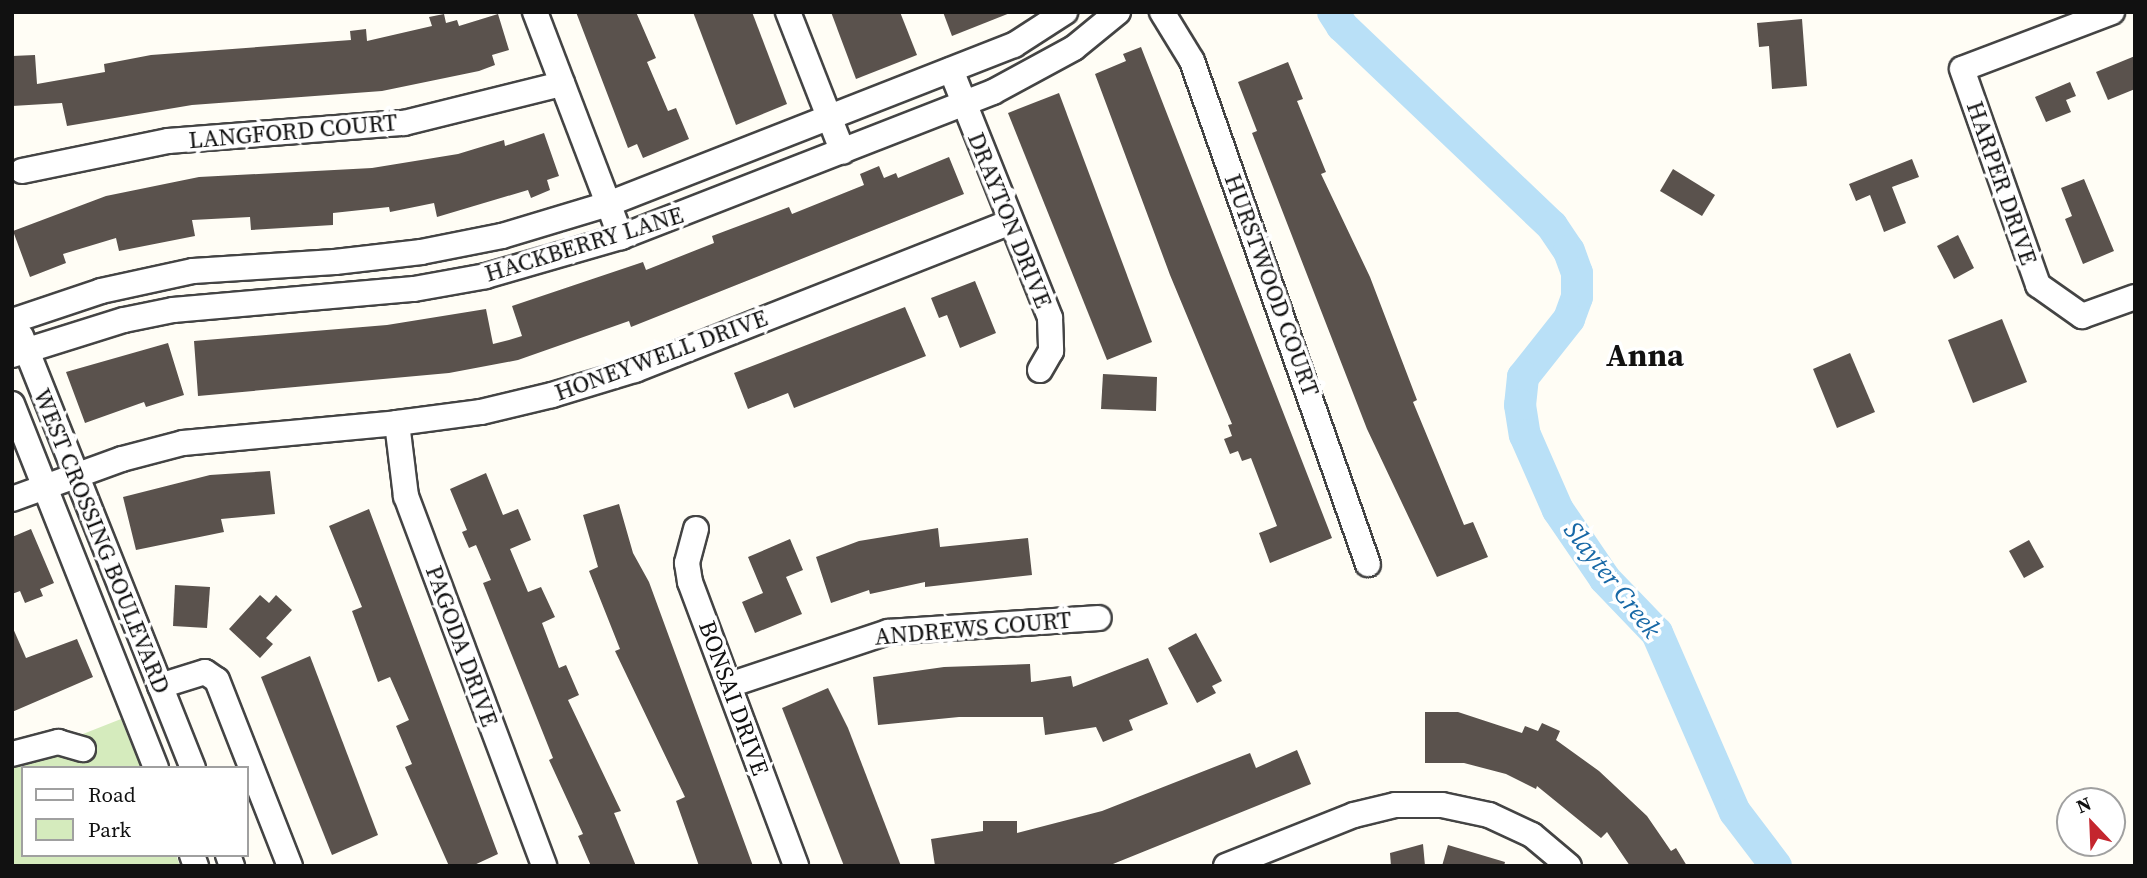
<!DOCTYPE html>
<style>
body{margin:0}
#map{position:relative;width:2147px;height:878px;overflow:hidden;background:#fffdf5;font-family:"Source Serif 4",serif}
div>[style]{position:absolute}
.green>*{inset:0;background:#d5ebbd}
.river>*{height:32px;margin:-16px;padding:0 16px;transform-origin:16px;border-radius:16px;background:#b9e0f7}
.building>*{inset:0;background:#5a524d}
.roads{filter:drop-shadow(2px 0 #444) drop-shadow(-2px 0 #444) drop-shadow(0 2px #444) drop-shadow(0 -2px #444)}
.minor>*{height:24px;margin:-12px;padding:0 12px;transform-origin:12px;border-radius:12px;background:#fff}
span{translate:-50% -50%;white-space:nowrap;text-align:center;line-height:1.15;-webkit-text-stroke:7px #fff;paint-order:stroke}
.street-label{font-size:24px;color:#111}
.water-label{font-size:26px;color:#1768a6;font-style:italic}
.district-label{font-size:32px;color:#111;font-weight:700}
.frame{position:absolute;inset:0;border:14px solid #111;pointer-events:none}
.legend{position:absolute;left:21px;top:766px;width:228px;height:91px;box-sizing:border-box;background:#fff;border:2px solid #a0a0a0;margin:0;padding:9px 12px;list-style:none;font-size:21px;color:#111}
.legend li{display:flex;align-items:center;gap:14px;height:35px}
.legend b{width:35px;border:2px solid #a0a0a0}
.north{position:absolute;left:2056px;top:787px;width:70px;height:70px;box-sizing:border-box;background:#fff;border:2px solid #a0a0a0;border-radius:50%;rotate:337deg;font-size:19px;font-weight:700;line-height:28px;text-align:center;color:#111}
.north::after{content:'';display:block;margin:auto;width:24px;height:32px;background:#c4262e;clip-path:polygon(50% 0,100% 100%,50% 72%,0 100%)}
</style>
<div id="map">
<div class="green">
<div style="clip-path:polygon(121px 719px,141px 768px,23px 768px,23px 855px,176px 855px,180px 866px,12px 866px,12px 762px)"></div>
</div>
<div class="river">
<div style="left:1333px;top:12px;width:17px;rotate:57deg"></div>
<div style="left:1342px;top:26px;width:290px;rotate:43.6deg"></div>
<div style="left:1552px;top:226px;width:30px;rotate:56deg"></div>
<div style="left:1569px;top:251px;width:23px;rotate:70deg"></div>
<div style="left:1577px;top:273px;width:24px;rotate:90deg"></div>
<div style="left:1577px;top:297px;width:23px;rotate:110deg"></div>
<div style="left:1569px;top:319px;width:74px;rotate:128.4deg"></div>
<div style="left:1523px;top:377px;width:28px;rotate:96deg"></div>
<div style="left:1520px;top:405px;width:30px;rotate:81deg"></div>
<div style="left:1525px;top:435px;width:82px;rotate:66.3deg"></div>
<div style="left:1558px;top:510px;width:83px;rotate:55.7deg"></div>
<div style="left:1605px;top:579px;width:75px;rotate:46.1deg"></div>
<div style="left:1657px;top:633px;width:195px;rotate:66.5deg"></div>
<div style="left:1735px;top:812px;width:68px;rotate:52.8deg"></div>
</div>
<div class="building">
<div style="clip-path:polygon(576px 12px,636px 12px,656px 58px,647px 62px,668px 111px,676px 108px,689px 139px,643px 158px,637px 144px,628px 148px)"></div>
<div style="clip-path:polygon(693px 12px,752px 12px,787px 104px,736px 125px)"></div>
<div style="clip-path:polygon(831px 12px,900px 12px,917px 55px,856px 79px)"></div>
<div style="clip-path:polygon(943px 12px,1009px 12px,1010px 13px,952px 36px)"></div>
<div style="clip-path:polygon(444px 14px,446px 23px,457px 20px,459px 26px,498px 14px,509px 50px,492px 55px,495px 65px,479px 71px,382px 91px,192px 105px,67px 126px,62px 103px,12px 106px,12px 56px,35px 55px,37px 84px,105px 72px,104px 64px,151px 55px,351px 40px,350px 31px,366px 29px,367px 41px,432px 26px,429px 17px)"></div>
<div style="clip-path:polygon(1802px 19px,1807px 86px,1772px 89px,1769px 46px,1759px 47px,1757px 23px)"></div>
<div style="clip-path:polygon(1141px 47px,1332px 538px,1270px 563px,1259px 533px,1277px 526px,1251px 458px,1242px 461px,1238px 451px,1230px 454px,1224px 439px,1232px 436px,1228px 425px,1232px 424px,1170px 275px,1095px 74px,1126px 61px,1123px 54px)"></div>
<div style="clip-path:polygon(2135px 56px,2135px 89px,2108px 100px,2096px 72px)"></div>
<div style="clip-path:polygon(1288px 62px,1303px 99px,1297px 101px,1326px 172px,1321px 174px,1370px 277px,1417px 400px,1413px 402px,1464px 525px,1473px 522px,1488px 557px,1437px 577px,1367px 429px,1252px 133px,1257px 131px,1238px 82px)"></div>
<div style="clip-path:polygon(2070px 82px,2076px 96px,2066px 100px,2071px 112px,2046px 122px,2035px 97px)"></div>
<div style="clip-path:polygon(1059px 93px,1152px 342px,1107px 360px,1008px 113px)"></div>
<div style="clip-path:polygon(544px 133px,559px 176px,547px 180px,550px 190px,531px 198px,528px 190px,437px 217px,434px 203px,390px 212px,389px 207px,333px 213px,333px 225px,251px 230px,250px 217px,192px 220px,195px 236px,119px 251px,116px 238px,63px 254px,66px 263px,30px 277px,13px 231px,106px 196px,199px 177px,372px 168px,458px 154px,504px 140px,505px 146px)"></div>
<div style="clip-path:polygon(949px 157px,964px 194px,631px 327px,629px 321px,518px 360px,449px 373px,198px 396px,194px 341px,387px 325px,486px 309px,493px 344px,509px 340px,522px 336px,512px 306px,643px 262px,646px 270px,714px 243px,712px 236px,789px 207px,792px 214px,864px 185px,860px 174px,879px 166px,884px 178px,896px 173px,898px 178px)"></div>
<div style="clip-path:polygon(1912px 159px,1919px 177px,1892px 187px,1906px 223px,1884px 232px,1870px 195px,1856px 201px,1849px 184px)"></div>
<div style="clip-path:polygon(1673px 169px,1715px 195px,1702px 216px,1660px 191px)"></div>
<div style="clip-path:polygon(2084px 179px,2114px 251px,2083px 264px,2065px 219px,2072px 216px,2061px 188px)"></div>
<div style="clip-path:polygon(1958px 235px,1974px 268px,1954px 279px,1937px 246px)"></div>
<div style="clip-path:polygon(975px 281px,996px 333px,960px 348px,947px 315px,939px 318px,931px 298px)"></div>
<div style="clip-path:polygon(905px 307px,926px 356px,794px 408px,788px 393px,748px 409px,734px 373px)"></div>
<div style="clip-path:polygon(2002px 319px,2027px 382px,1973px 403px,1948px 340px)"></div>
<div style="clip-path:polygon(168px 343px,184px 395px,146px 407px,144px 402px,85px 423px,66px 372px)"></div>
<div style="clip-path:polygon(1850px 353px,1875px 412px,1837px 428px,1813px 369px)"></div>
<div style="clip-path:polygon(1103px 374px,1157px 377px,1156px 411px,1101px 409px)"></div>
<div style="clip-path:polygon(270px 471px,275px 514px,221px 519px,224px 532px,136px 550px,123px 497px,210px 475px)"></div>
<div style="clip-path:polygon(486px 473px,503px 515px,518px 509px,531px 540px,510px 549px,528px 592px,541px 587px,555px 617px,542px 623px,559px 668px,566px 665px,579px 695px,568px 700px,621px 811px,614px 813px,636px 866px,591px 866px,578px 836px,583px 834px,549px 760px,553px 758px,483px 583px,491px 580px,476px 545px,469px 548px,462px 532px,467px 530px,450px 489px)"></div>
<div style="clip-path:polygon(619px 504px,633px 553px,649px 582px,753px 866px,699px 866px,676px 801px,685px 797px,615px 651px,620px 649px,589px 571px,598px 567px,583px 515px)"></div>
<div style="clip-path:polygon(369px 509px,498px 854px,472px 866px,449px 866px,405px 767px,412px 764px,396px 726px,409px 720px,390px 677px,378px 682px,352px 611px,362px 607px,329px 526px)"></div>
<div style="clip-path:polygon(938px 528px,940px 547px,1028px 538px,1032px 575px,925px 587px,925px 582px,870px 594px,869px 590px,831px 603px,816px 557px,859px 541px)"></div>
<div style="clip-path:polygon(31px 529px,54px 583px,40px 589px,43px 596px,25px 603px,20px 591px,12px 594px,12px 537px)"></div>
<div style="clip-path:polygon(790px 539px,803px 570px,786px 577px,802px 614px,755px 633px,742px 602px,763px 593px,748px 557px)"></div>
<div style="clip-path:polygon(2029px 540px,2044px 567px,2024px 578px,2009px 551px)"></div>
<div style="clip-path:polygon(175px 585px,210px 587px,207px 628px,173px 626px)"></div>
<div style="clip-path:polygon(260px 595px,269px 603px,276px 595px,292px 610px,266px 638px,273px 644px,260px 658px,229px 629px)"></div>
<div style="clip-path:polygon(12px 626px,26px 658px,77px 639px,93px 677px,12px 712px)"></div>
<div style="clip-path:polygon(1196px 633px,1222px 681px,1212px 686px,1216px 693px,1197px 703px,1168px 648px)"></div>
<div style="clip-path:polygon(310px 656px,378px 835px,332px 855px,261px 677px)"></div>
<div style="clip-path:polygon(1148px 658px,1168px 704px,1129px 720px,1133px 730px,1103px 742px,1096px 727px,1045px 735px,1043px 717px,959px 717px,878px 725px,873px 677px,944px 667px,1030px 664px,1031px 682px,1071px 676px,1073px 687px)"></div>
<div style="clip-path:polygon(828px 688px,848px 728px,901px 866px,844px 866px,782px 708px)"></div>
<div style="clip-path:polygon(1425px 712px,1458px 712px,1522px 733px,1525px 726px,1538px 731px,1542px 723px,1560px 731px,1556px 740px,1599px 771px,1647px 816px,1671px 851px,1676px 848px,1687px 866px,1630px 866px,1607px 832px,1601px 838px,1537px 786px,1536px 789px,1506px 774px,1464px 763px,1425px 763px)"></div>
<div style="clip-path:polygon(1297px 750px,1311px 784px,1108px 866px,935px 866px,931px 839px,983px 831px,983px 821px,1017px 821px,1017px 833px,1102px 811px,1250px 753px,1256px 768px)"></div>
<div style="clip-path:polygon(1423px 844px,1425px 866px,1391px 866px,1390px 853px)"></div>
<div style="clip-path:polygon(1448px 845px,1505px 862px,1504px 866px,1442px 866px)"></div>
</div>
<div class="roads">
<div class="minor">
<div style="left:535px;top:12px;width:241px;rotate:69.1deg"></div>
<div style="left:788px;top:12px;width:150px;rotate:68.6deg"></div>
<div style="left:1162px;top:12px;width:57px;rotate:58.5deg"></div>
<div style="left:1192px;top:61px;width:533px;rotate:70.72deg"></div>
<div style="left:2112px;top:12px;width:160px;rotate:159.2deg"></div>
<div style="left:1962px;top:69px;width:229px;rotate:70.6deg"></div>
<div style="left:2038px;top:285px;width:54px;rotate:35.2deg"></div>
<div style="left:2082px;top:316px;width:56px;rotate:-19.7deg"></div>
<div style="left:951px;top:70px;width:267px;rotate:68.2deg"></div>
<div style="left:1050px;top:318px;width:33px;rotate:88deg"></div>
<div style="left:1051px;top:351px;width:22px;rotate:120deg"></div>
<div style="left:22px;top:171px;width:149px;rotate:-11.6deg"></div>
<div style="left:168px;top:141px;width:237px;rotate:-4.4deg"></div>
<div style="left:404px;top:123px;width:163px;rotate:-13.9deg"></div>
<div style="left:12px;top:321px;width:94px;rotate:-18.6deg"></div>
<div style="left:101px;top:291px;width:94px;rotate:-12.3deg"></div>
<div style="left:193px;top:271px;width:142px;rotate:-3.6deg"></div>
<div style="left:335px;top:262px;width:87px;rotate:-6.6deg"></div>
<div style="left:421px;top:252px;width:83px;rotate:-11.2deg"></div>
<div style="left:502px;top:236px;width:111px;rotate:-16.8deg"></div>
<div style="left:608px;top:204px;width:436px;rotate:-21.4deg"></div>
<div style="left:1014px;top:45px;width:61px;rotate:-32.9deg"></div>
<div style="left:21px;top:336px;width:465px;rotate:68.3deg"></div>
<div style="left:12px;top:355px;width:117px;rotate:-17.4deg"></div>
<div style="left:124px;top:320px;width:50px;rotate:-11.5deg"></div>
<div style="left:173px;top:310px;width:242px;rotate:-5deg"></div>
<div style="left:414px;top:289px;width:73px;rotate:-10.2deg"></div>
<div style="left:486px;top:276px;width:141px;rotate:-16.1deg"></div>
<div style="left:621px;top:237px;width:399px;rotate:-21.3deg"></div>
<div style="left:993px;top:92px;width:92px;rotate:-28.5deg"></div>
<div style="left:1074px;top:48px;width:57px;rotate:-39.3deg"></div>
<div style="left:12px;top:404px;width:391px;rotate:68.4deg"></div>
<div style="left:397px;top:423px;width:74px;rotate:83deg"></div>
<div style="left:406px;top:496px;width:395px;rotate:69.5deg"></div>
<div style="left:12px;top:499px;width:117px;rotate:-20deg"></div>
<div style="left:122px;top:459px;width:63px;rotate:-14.7deg"></div>
<div style="left:183px;top:443px;width:215px;rotate:-5.3deg"></div>
<div style="left:397px;top:423px;width:85px;rotate:-7.5deg"></div>
<div style="left:481px;top:412px;width:73px;rotate:-13.5deg"></div>
<div style="left:552px;top:395px;width:87px;rotate:-16.8deg"></div>
<div style="left:635px;top:370px;width:404px;rotate:-21.5deg"></div>
<div style="left:696px;top:529px;width:35px;rotate:105deg"></div>
<div style="left:687px;top:563px;width:19px;rotate:81deg"></div>
<div style="left:690px;top:582px;width:303px;rotate:69.5deg"></div>
<div style="left:729px;top:685px;width:168px;rotate:-18.4deg"></div>
<div style="left:888px;top:632px;width:211px;rotate:-3.8deg"></div>
<div style="left:160px;top:686px;width:47px;rotate:-17.3deg"></div>
<div style="left:205px;top:672px;width:14px;rotate:34deg"></div>
<div style="left:217px;top:680px;width:200px;rotate:68.6deg"></div>
<div style="left:12px;top:754px;width:48px;rotate:-14.6deg"></div>
<div style="left:58px;top:742px;width:26px;rotate:16deg"></div>
<div style="left:192px;top:855px;width:12px;rotate:70deg"></div>
<div style="left:228px;top:855px;width:12px;rotate:70deg"></div>
<div style="left:1226px;top:866px;width:138px;rotate:-21.7deg"></div>
<div style="left:1354px;top:815px;width:42px;rotate:-13.7deg"></div>
<div style="left:1395px;top:805px;width:47px"></div>
<div style="left:1442px;top:805px;width:48px;rotate:12deg"></div>
<div style="left:1489px;top:815px;width:47px;rotate:24.9deg"></div>
<div style="left:1532px;top:835px;width:48px;rotate:40deg"></div>
</div>
</div>
<div class="street-label">
<span style="left:293px;top:131px;rotate:-5deg">LANGFORD COURT</span>
<span style="left:2002px;top:183px;rotate:71deg">HARPER DRIVE</span>
<span style="left:1010px;top:220px;rotate:68deg">DRAYTON DRIVE</span>
<span style="left:584px;top:244px;rotate:-17deg">HACKBERRY LANE</span>
<span style="left:1272px;top:285px;rotate:70deg">HURSTWOOD COURT</span>
<span style="left:661px;top:355px;rotate:-20deg">HONEYWELL DRIVE</span>
<span style="left:102px;top:541px;rotate:68deg">WEST CROSSING BOULEVARD</span>
<span style="left:973px;top:628px;rotate:-5deg">ANDREWS COURT</span>
<span style="left:462px;top:646px;rotate:70deg">PAGODA DRIVE</span>
<span style="left:734px;top:698px;rotate:70deg">BONSAI DRIVE</span>
</div>
<div class="water-label">
<span style="left:1612px;top:580px;rotate:52deg">Slayter Creek</span>
</div>
<div class="district-label">
<span style="left:1645px;top:355px">Anna</span>
</div>
<div class="frame"></div>
<ul class="legend">
<li><b style="height:9px;background:#fff"></b>Road</li>
<li><b style="height:19px;background:#d5ebbd"></b>Park</li>
</ul>
<div class="north">N</div>
</div>
